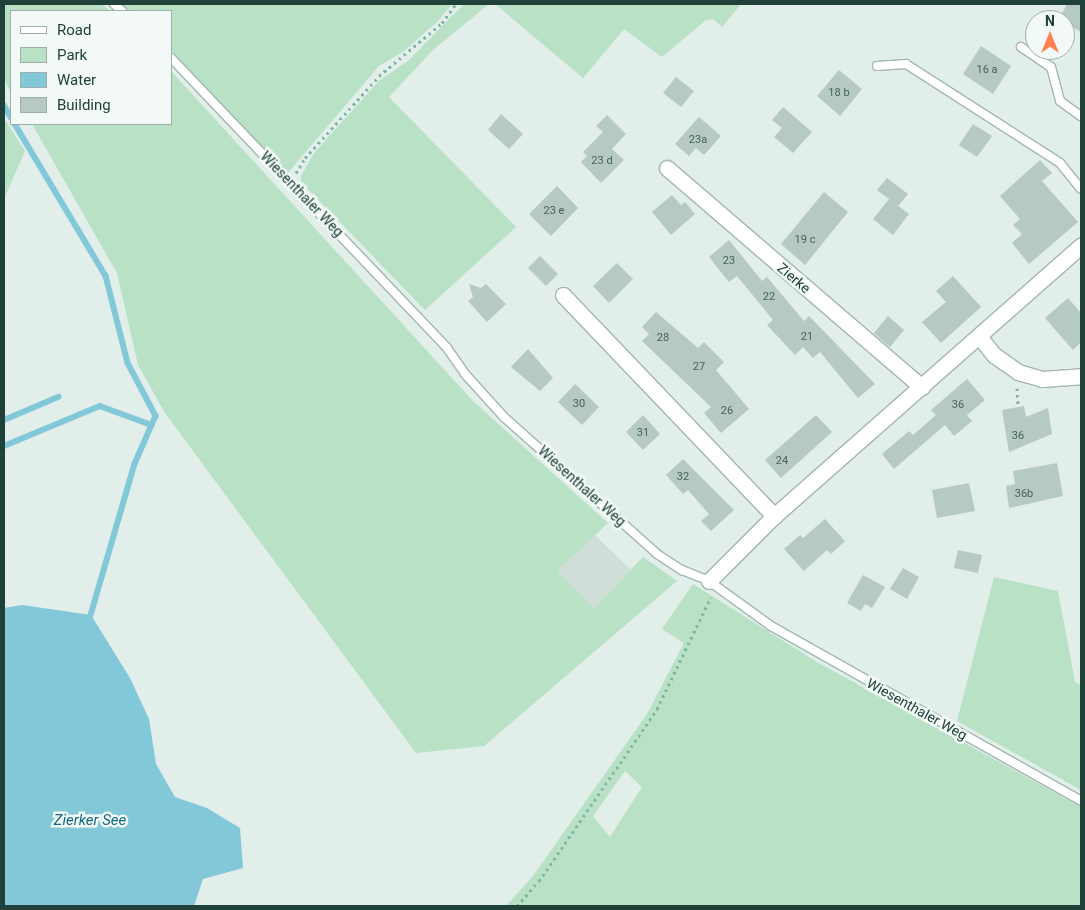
<!DOCTYPE html>
<style>
body{margin:0}
#map{position:relative;width:1085px;height:910px;overflow:hidden;background:#e1eee9;font-family:Roboto,sans-serif}
div>[style]{position:absolute}
.built>*{inset:0;background:#cfded8}
.green>*{inset:0;background:#b8e1c5}
.water>*{inset:0;background:#83c8d9}
.stream>*{height:5.5px;margin:-2.75px;padding:0 2.75px;transform-origin:2.75px;border-radius:2.75px;background:#83c8d9}
.building>*{inset:0;background:#b6c9c2}
.path>*{height:3px;margin-top:-1.5px;transform-origin:0;background:repeating-linear-gradient(90deg,#7eb5a6 0 2.5px,transparent 0 6.5px)}
.roads{filter:drop-shadow(1px 0 #a3b7b1) drop-shadow(-1px 0 #a3b7b1) drop-shadow(0 1px #a3b7b1) drop-shadow(0 -1px #a3b7b1)}
.service>*{height:8px;margin:-4px;padding:0 4px;transform-origin:4px;border-radius:4px;background:#fff}
.minor>*{height:15px;margin:-7.5px;padding:0 7.5px;transform-origin:7.5px;border-radius:7.5px;background:#fff}
span{translate:-50% -50%;white-space:nowrap;text-align:center;line-height:1.15;-webkit-text-stroke:5px #f2f9f6;paint-order:stroke}
.number-label{font-size:11px;color:#45635b}
.number-label span{-webkit-text-stroke-width:0}
.street-label{font-size:14px;color:#1f4139}
.water-label{font-size:15px;color:#126c84;font-style:italic}
.frame{position:absolute;inset:0;border:5px solid #1f4139;pointer-events:none}
.legend{position:absolute;left:10px;top:10px;width:162px;height:115px;box-sizing:border-box;background:#f2f9f6;border:1px solid #9eafaa;margin:0;padding:6px 9px;list-style:none;font-size:15px;color:#1f4139}
.legend li{display:flex;align-items:center;gap:10px;height:25px}
.legend b{width:25px;border:1px solid #9eafaa}
.north{position:absolute;left:1025px;top:10px;width:50px;height:50px;box-sizing:border-box;background:#f2f9f6;border:1px solid #9eafaa;border-radius:50%;rotate:0deg;font-size:14px;font-weight:700;line-height:20px;text-align:center;color:#1f4139}
.north::after{content:'';display:block;margin:auto;width:18px;height:22px;background:#ff814e;clip-path:polygon(50% 0,100% 100%,50% 72%,0 100%)}
</style>
<div id="map">
<div class="built">
<div style="clip-path:polygon(595px 535px,631px 570px,594px 608px,557px 571px)"></div>
</div>
<div class="green">
<div style="clip-path:polygon(4px 4px,102px 4px,110px 11px,11px 11px,11px 92px,4px 80px)"></div>
<div style="clip-path:polygon(122px 4px,452px 4px,438px 21px,404px 51px,379px 66px,286px 175px,171px 50px,171px 11px,131px 11px)"></div>
<div style="clip-path:polygon(464px 4px,489px 4px,434px 49px,389px 97px,516px 227px,425px 310px,301px 182px,301px 176px,314px 153px,379px 81px,409px 60px)"></div>
<div style="clip-path:polygon(495px 4px,741px 4px,722px 27px,713px 19px,706px 20px,662px 57px,624px 29px,583px 78px)"></div>
<div style="clip-path:polygon(171px 71px,473px 401px,608px 523px,557px 571px,594px 608px,643px 557px,677px 581px,484px 746px,416px 753px,165px 413px,138px 365px,117px 273px,32px 124px,171px 124px)"></div>
<div style="clip-path:polygon(4px 118px,25px 151px,4px 199px)"></div>
<div style="clip-path:polygon(994px 577px,1058px 591px,1075px 682px,1081px 685px,1081px 790px,957px 721px)"></div>
<div style="clip-path:polygon(evenodd,693px 584px,817px 662px,1081px 807px,1081px 906px,506px 906px,533px 876px,647px 714px,684px 643px,662px 629px,693px 584px,625px 771px,642px 787px,610px 837px,593px 816px,625px 771px)"></div>
</div>
<div class="water">
<div style="clip-path:polygon(22px 605px,91px 615px,130px 678px,149px 719px,156px 764px,175px 797px,207px 808px,240px 828px,243px 868px,203px 879px,194px 906px,4px 906px,4px 608px)"></div>
</div>
<div class="stream">
<div style="left:4px;top:105px;width:14px;rotate:60deg"></div>
<div style="left:15px;top:124px;width:177px;rotate:59.1deg"></div>
<div style="left:106px;top:276px;width:90px;rotate:75.8deg"></div>
<div style="left:128px;top:363px;width:60px;rotate:62.2deg"></div>
<div style="left:156px;top:416px;width:52px;rotate:113.6deg"></div>
<div style="left:135px;top:464px;width:157px;rotate:106.2deg"></div>
<div style="left:4px;top:420px;width:59px;rotate:-23.1deg"></div>
<div style="left:4px;top:446px;width:104px;rotate:-22.6deg"></div>
<div style="left:100px;top:406px;width:55px;rotate:20.1deg"></div>
</div>
<div class="building">
<div style="clip-path:polygon(1067px 4px,1081px 4px,1081px 32px,1059px 19px)"></div>
<div style="clip-path:polygon(981px 46px,1011px 66px,993px 94px,963px 74px)"></div>
<div style="clip-path:polygon(839px 70px,862px 89px,840px 116px,817px 96px)"></div>
<div style="clip-path:polygon(676px 77px,694px 91px,681px 107px,663px 93px)"></div>
<div style="clip-path:polygon(783px 107px,812px 132px,793px 153px,774px 137px,782px 128px,772px 120px)"></div>
<div style="clip-path:polygon(501px 114px,523px 134px,509px 149px,488px 130px)"></div>
<div style="clip-path:polygon(607px 115px,626px 134px,612px 149px,624px 160px,601px 183px,581px 162px,587px 156px,583px 152px,603px 132px,596px 126px)"></div>
<div style="clip-path:polygon(699px 117px,721px 136px,704px 155px,696px 148px,689px 156px,675px 144px)"></div>
<div style="clip-path:polygon(973px 124px,992px 136px,977px 157px,959px 145px)"></div>
<div style="clip-path:polygon(1040px 160px,1052px 173px,1042px 181px,1078px 222px,1029px 264px,1012px 243px,1022px 234px,1013px 225px,1020px 219px,1000px 196px)"></div>
<div style="clip-path:polygon(887px 178px,908px 194px,898px 206px,877px 190px)"></div>
<div style="clip-path:polygon(557px 186px,578px 208px,551px 236px,529px 214px)"></div>
<div style="clip-path:polygon(824px 192px,848px 212px,805px 265px,781px 244px)"></div>
<div style="clip-path:polygon(672px 195px,681px 205px,685px 202px,695px 214px,671px 235px,652px 212px)"></div>
<div style="clip-path:polygon(889px 199px,909px 214px,893px 235px,873px 219px)"></div>
<div style="clip-path:polygon(729px 240px,762px 281px,767px 277px,804px 321px,809px 316px,875px 384px,858px 398px,820px 352px,813px 358px,803px 347px,795px 355px,767px 325px,773px 320px,737px 276px,729px 282px,709px 257px)"></div>
<div style="clip-path:polygon(540px 256px,558px 274px,546px 286px,528px 268px)"></div>
<div style="clip-path:polygon(617px 263px,633px 279px,609px 303px,593px 286px)"></div>
<div style="clip-path:polygon(953px 276px,981px 307px,941px 343px,922px 322px,946px 302px,936px 291px)"></div>
<div style="clip-path:polygon(469px 284px,481px 288px,486px 284px,506px 304px,487px 322px,468px 301px,473px 297px)"></div>
<div style="clip-path:polygon(1068px 298px,1081px 313px,1081px 342px,1073px 350px,1045px 318px)"></div>
<div style="clip-path:polygon(656px 312px,698px 348px,704px 342px,724px 362px,716px 370px,749px 409px,721px 433px,704px 413px,711px 407px,642px 341px,649px 334px,642px 327px)"></div>
<div style="clip-path:polygon(888px 316px,904px 330px,890px 347px,874px 333px)"></div>
<div style="clip-path:polygon(528px 349px,553px 378px,540px 391px,511px 367px)"></div>
<div style="clip-path:polygon(967px 379px,985px 400px,967px 415px,972px 421px,954px 436px,945px 425px,894px 469px,882px 454px,909px 431px,913px 435px,936px 415px,931px 410px)"></div>
<div style="clip-path:polygon(575px 384px,599px 407px,582px 425px,558px 402px)"></div>
<div style="clip-path:polygon(1024px 406px,1026px 417px,1048px 408px,1052px 434px,1009px 452px,1002px 410px)"></div>
<div style="clip-path:polygon(643px 415px,660px 434px,643px 450px,626px 432px)"></div>
<div style="clip-path:polygon(816px 415px,832px 432px,781px 478px,765px 460px)"></div>
<div style="clip-path:polygon(683px 459px,734px 510px,711px 531px,701px 521px,709px 514px,688px 490px,683px 494px,666px 475px)"></div>
<div style="clip-path:polygon(1057px 463px,1063px 496px,1009px 508px,1006px 486px,1015px 484px,1013px 471px)"></div>
<div style="clip-path:polygon(969px 483px,975px 511px,937px 518px,932px 490px)"></div>
<div style="clip-path:polygon(825px 519px,845px 541px,831px 554px,827px 550px,804px 571px,784px 549px,800px 535px,803px 538px)"></div>
<div style="clip-path:polygon(958px 550px,982px 555px,978px 573px,954px 568px)"></div>
<div style="clip-path:polygon(903px 568px,919px 577px,907px 599px,890px 589px)"></div>
<div style="clip-path:polygon(863px 575px,885px 587px,872px 608px,865px 604px,861px 611px,847px 603px)"></div>
</div>
<div class="path">
<div style="left:296px;top:173px;width:17px;rotate:-59deg"></div>
<div style="left:305px;top:158px;width:110px;rotate:-47.9deg"></div>
<div style="left:379px;top:76px;width:82px;rotate:-40.1deg"></div>
<div style="left:442px;top:23px;width:24px;rotate:-54deg"></div>
<div style="left:1017px;top:388px;width:19px;rotate:87deg"></div>
<div style="left:517px;top:906px;width:33px;rotate:-49deg"></div>
<div style="left:539px;top:881px;width:209px;rotate:-55.5deg"></div>
<div style="left:657px;top:709px;width:124px;rotate:-64.3deg"></div>
</div>
<div class="roads">
<div class="service">
<div style="left:114px;top:4px;width:11px;rotate:41deg"></div>
<div style="left:1021px;top:47px;width:36px;rotate:34deg"></div>
<div style="left:1051px;top:67px;width:35px;rotate:75deg"></div>
<div style="left:1060px;top:101px;width:26px;rotate:36deg"></div>
<div style="left:171px;top:58px;width:400px;rotate:46.4deg"></div>
<div style="left:447px;top:348px;width:32px;rotate:55deg"></div>
<div style="left:465px;top:374px;width:58px;rotate:47.8deg"></div>
<div style="left:504px;top:417px;width:205px;rotate:41.8deg"></div>
<div style="left:657px;top:554px;width:30px;rotate:33deg"></div>
<div style="left:682px;top:570px;width:29px;rotate:22deg"></div>
<div style="left:709px;top:581px;width:77px;rotate:36deg"></div>
<div style="left:771px;top:626px;width:356px;rotate:29.4deg"></div>
<div style="left:877px;top:66px;width:29px;rotate:-4deg"></div>
<div style="left:906px;top:64px;width:183px;rotate:32.7deg"></div>
<div style="left:1060px;top:163px;width:33px;rotate:51deg"></div>
</div>
<div class="minor">
<div style="left:667px;top:168px;width:336px;rotate:40.7deg"></div>
<div style="left:563px;top:295px;width:306px;rotate:46.3deg"></div>
<div style="left:979px;top:336px;width:24px;rotate:52deg"></div>
<div style="left:994px;top:355px;width:29px;rotate:35deg"></div>
<div style="left:1018px;top:372px;width:25px;rotate:16deg"></div>
<div style="left:1042px;top:379px;width:39px;rotate:-4deg"></div>
<div style="left:709px;top:581px;width:92px;rotate:-45deg"></div>
<div style="left:774px;top:516px;width:409px;rotate:-41.4deg"></div>
</div>
</div>
<div class="number-label">
<span style="left:987px;top:70px">16 a</span>
<span style="left:839px;top:93px">18 b</span>
<span style="left:698px;top:140px">23a</span>
<span style="left:602px;top:161px">23 d</span>
<span style="left:554px;top:211px">23 e</span>
<span style="left:805px;top:240px">19 c</span>
<span style="left:729px;top:261px">23</span>
<span style="left:769px;top:297px">22</span>
<span style="left:807px;top:337px">21</span>
<span style="left:663px;top:338px">28</span>
<span style="left:699px;top:367px">27</span>
<span style="left:579px;top:404px">30</span>
<span style="left:958px;top:405px">36</span>
<span style="left:727px;top:411px">26</span>
<span style="left:643px;top:433px">31</span>
<span style="left:1018px;top:436px">36</span>
<span style="left:782px;top:461px">24</span>
<span style="left:683px;top:477px">32</span>
<span style="left:1024px;top:494px">36b</span>
</div>
<div class="street-label">
<span style="left:302px;top:194px;rotate:46deg">Wiesenthaler Weg</span>
<span style="left:794px;top:278px;rotate:40deg">Zierke</span>
<span style="left:582px;top:486px;rotate:42deg">Wiesenthaler Weg</span>
<span style="left:917px;top:709px;rotate:29deg">Wiesenthaler Weg</span>
</div>
<div class="water-label">
<span style="left:90px;top:821px">Zierker See</span>
</div>
<div class="frame"></div>
<ul class="legend">
<li><b style="height:6px;background:#fff"></b>Road</li>
<li><b style="height:14px;background:#b8e1c5"></b>Park</li>
<li><b style="height:14px;background:#83c8d9"></b>Water</li>
<li><b style="height:14px;background:#b6c9c2"></b>Building</li>
</ul>
<div class="north">N</div>
</div>
